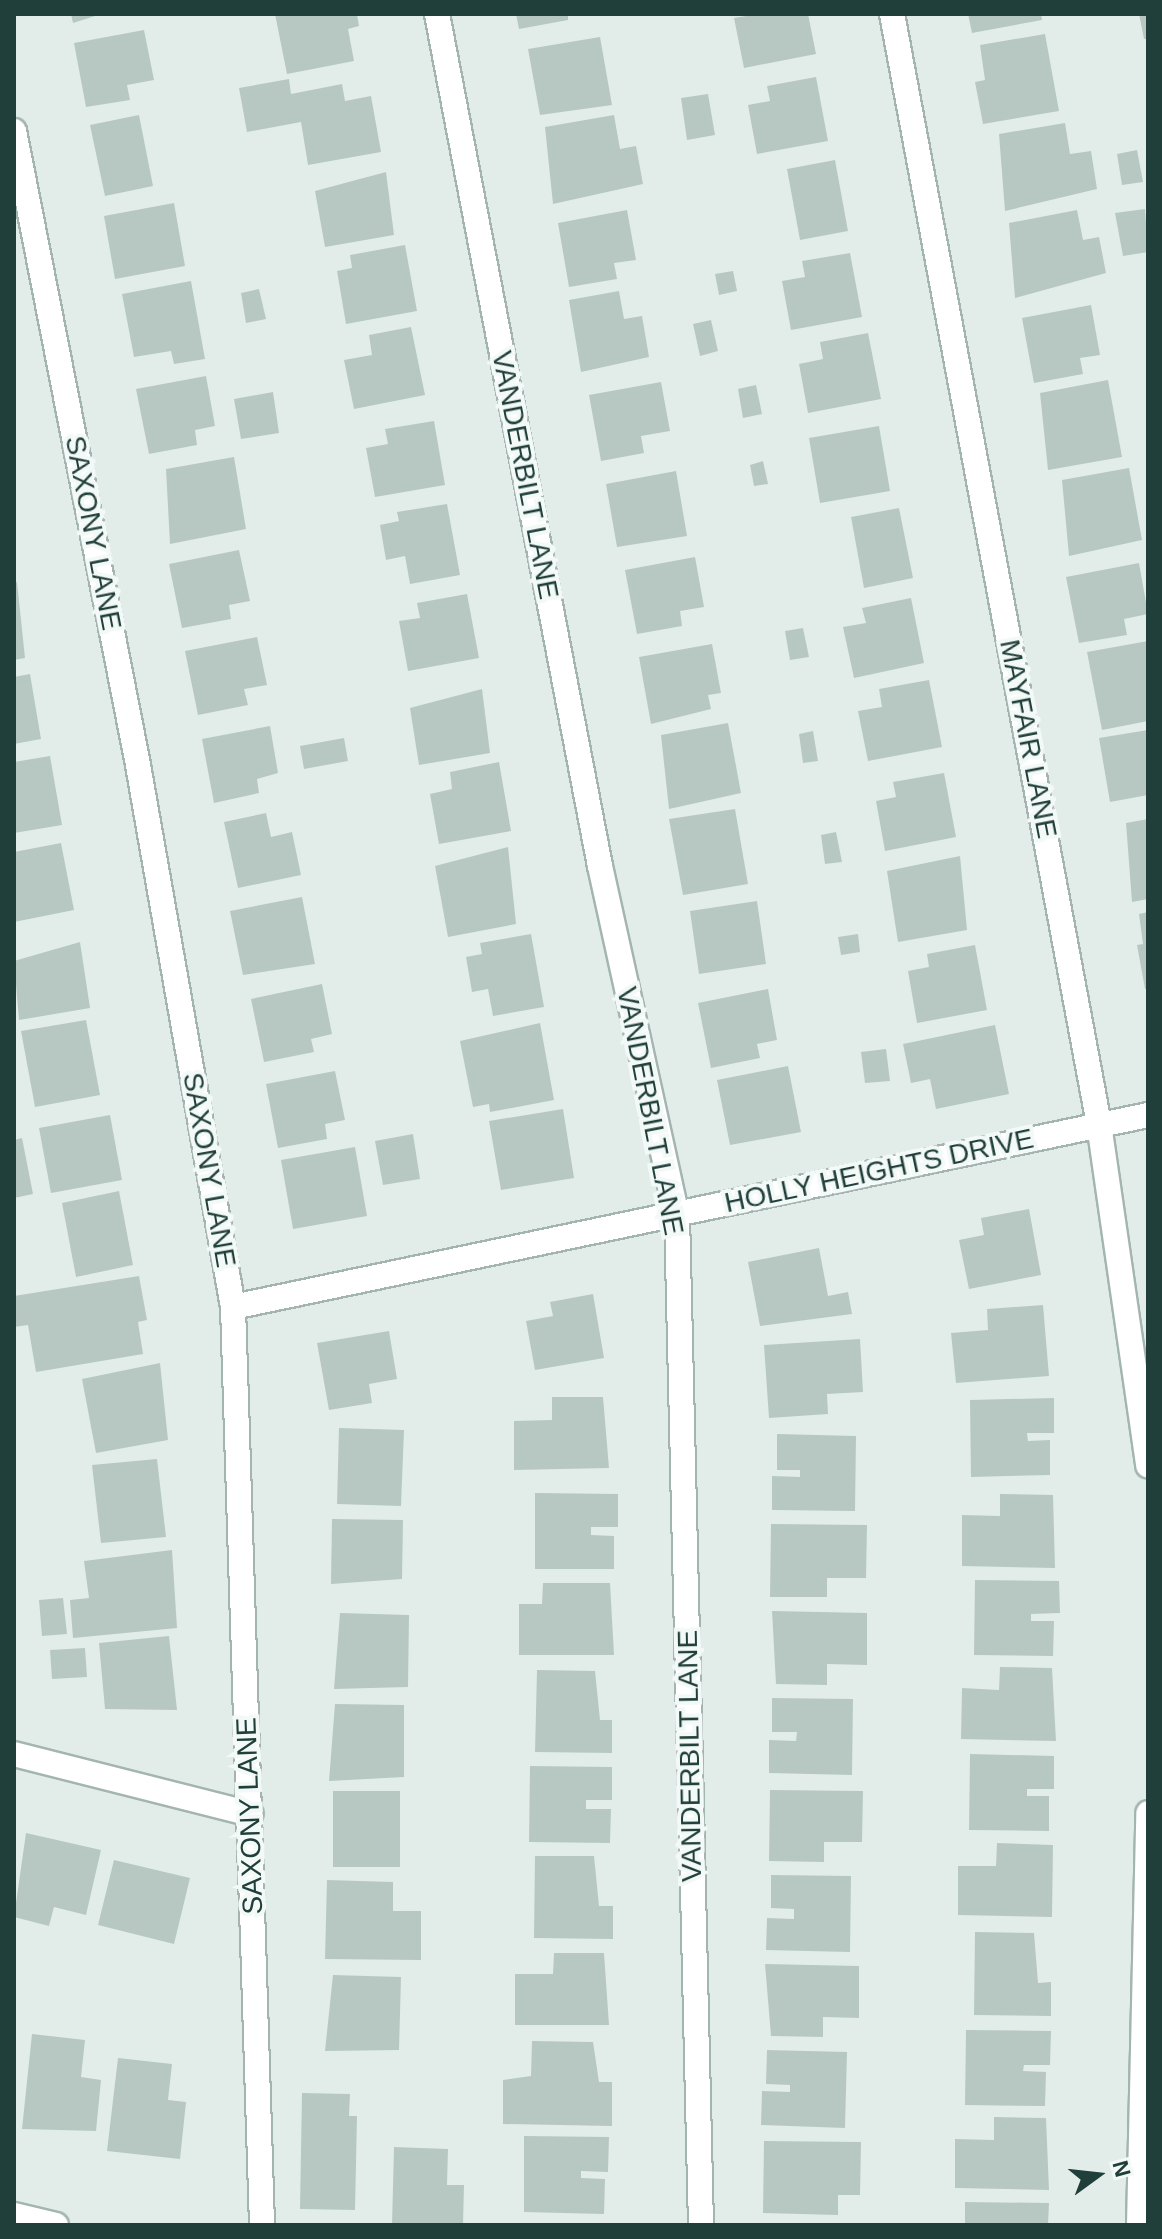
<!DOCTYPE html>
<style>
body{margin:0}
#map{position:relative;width:1162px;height:2239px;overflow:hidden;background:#e2ede9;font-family:Helvetica,sans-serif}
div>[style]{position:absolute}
.building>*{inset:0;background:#b7c8c3}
.roads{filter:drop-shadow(2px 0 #a4b5b1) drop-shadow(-2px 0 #a4b5b1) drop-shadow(0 2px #a4b5b1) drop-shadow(0 -2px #a4b5b1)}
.street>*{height:24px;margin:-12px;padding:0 12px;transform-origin:12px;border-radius:12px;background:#fff}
.secondary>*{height:24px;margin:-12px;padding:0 12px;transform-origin:12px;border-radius:12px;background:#fff}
span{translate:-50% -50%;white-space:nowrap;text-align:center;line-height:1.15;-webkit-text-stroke:8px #f3f9f7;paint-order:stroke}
.street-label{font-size:28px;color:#213f3a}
.frame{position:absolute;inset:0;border:16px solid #213f3a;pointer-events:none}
.north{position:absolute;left:1058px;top:2135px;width:80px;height:80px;-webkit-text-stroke:6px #f3f9f7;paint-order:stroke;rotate:75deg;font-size:22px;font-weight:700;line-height:32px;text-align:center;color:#213f3a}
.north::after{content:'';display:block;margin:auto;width:28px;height:36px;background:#213f3a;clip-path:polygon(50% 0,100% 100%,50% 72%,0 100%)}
</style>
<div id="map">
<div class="building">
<div style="clip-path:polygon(71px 14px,95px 14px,95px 16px,73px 23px)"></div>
<div style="clip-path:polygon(275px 14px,357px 14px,359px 26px,348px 29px,354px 61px,287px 74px)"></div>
<div style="clip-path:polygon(516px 14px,568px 14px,568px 20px,519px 29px)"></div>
<div style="clip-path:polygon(758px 14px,808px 14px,816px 54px,744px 68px,734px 18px)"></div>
<div style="clip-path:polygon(968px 14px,1041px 14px,1042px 20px,972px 33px)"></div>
<div style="clip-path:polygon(1139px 14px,1148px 14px,1148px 39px,1144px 39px)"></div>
<div style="clip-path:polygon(144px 30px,154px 80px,127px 85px,130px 100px,86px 107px,74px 43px)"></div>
<div style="clip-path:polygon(1045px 34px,1059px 111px,983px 124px,975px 82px,985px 80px,980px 45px)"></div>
<div style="clip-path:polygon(600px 37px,612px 105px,540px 115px,528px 49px)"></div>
<div style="clip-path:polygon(816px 77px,828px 141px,757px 154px,748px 105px,770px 101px,767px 86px)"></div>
<div style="clip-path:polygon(289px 79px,291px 94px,342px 84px,345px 101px,371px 96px,381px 152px,308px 165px,301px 122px,247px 132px,239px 88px)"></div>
<div style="clip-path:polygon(708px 94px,715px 135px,687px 140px,681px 98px)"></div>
<div style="clip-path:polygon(139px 115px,153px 186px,105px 196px,90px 125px)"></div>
<div style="clip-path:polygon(614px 115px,620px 149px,636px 146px,643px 184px,553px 204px,545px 127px)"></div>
<div style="clip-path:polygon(1065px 123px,1070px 154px,1091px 151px,1097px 189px,1005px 211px,999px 134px)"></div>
<div style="clip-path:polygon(1137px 150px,1143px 182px,1122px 185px,1117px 154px)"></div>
<div style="clip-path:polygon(835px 160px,848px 231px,800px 240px,787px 169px)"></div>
<div style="clip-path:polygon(386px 172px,394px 235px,325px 247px,315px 191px)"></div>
<div style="clip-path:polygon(174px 203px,185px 266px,115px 279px,104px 216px)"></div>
<div style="clip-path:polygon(1145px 209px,1148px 252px,1123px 256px,1115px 213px)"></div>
<div style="clip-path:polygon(627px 210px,636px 260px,614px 263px,617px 279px,569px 287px,558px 223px)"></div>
<div style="clip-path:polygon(1077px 210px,1083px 240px,1099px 237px,1106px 273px,1015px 298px,1009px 223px)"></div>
<div style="clip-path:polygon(405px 245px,417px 311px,346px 324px,337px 271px,352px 268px,350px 255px)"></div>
<div style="clip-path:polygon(850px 253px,862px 317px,791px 330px,782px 281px,805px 277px,802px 261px)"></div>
<div style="clip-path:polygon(733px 271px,737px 291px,719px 295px,715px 274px)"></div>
<div style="clip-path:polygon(191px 281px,205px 359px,174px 364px,171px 351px,134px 357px,122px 294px)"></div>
<div style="clip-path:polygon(259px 289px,266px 319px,246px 323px,241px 293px)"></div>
<div style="clip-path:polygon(619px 291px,624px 319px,642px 316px,649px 357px,581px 372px,569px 300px)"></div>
<div style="clip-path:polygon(1091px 305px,1100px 355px,1080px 358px,1083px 374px,1034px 383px,1022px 318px)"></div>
<div style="clip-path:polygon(711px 320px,718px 351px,700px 356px,693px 324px)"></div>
<div style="clip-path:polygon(411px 327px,425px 395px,354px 409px,344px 360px,372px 355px,369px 335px)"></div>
<div style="clip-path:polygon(868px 333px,881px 399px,808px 413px,799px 364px,823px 359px,820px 342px)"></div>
<div style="clip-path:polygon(206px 376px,215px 426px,195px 430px,197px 445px,149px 454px,136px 389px)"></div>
<div style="clip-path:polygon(1108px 380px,1122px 457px,1048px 470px,1040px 393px)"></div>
<div style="clip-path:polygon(661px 382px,670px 431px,641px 436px,644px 453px,601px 461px,589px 395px)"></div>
<div style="clip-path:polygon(756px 385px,762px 414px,743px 418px,738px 389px)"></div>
<div style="clip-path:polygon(273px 392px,279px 433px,241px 439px,234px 399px)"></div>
<div style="clip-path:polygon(434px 421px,445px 485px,375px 497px,366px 448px,388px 444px,385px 429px)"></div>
<div style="clip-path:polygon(879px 426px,890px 491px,820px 503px,809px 438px)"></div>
<div style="clip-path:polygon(234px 457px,246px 529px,170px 544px,166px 469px)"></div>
<div style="clip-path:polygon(763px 461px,768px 484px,754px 486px,750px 465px)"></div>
<div style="clip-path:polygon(1129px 468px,1142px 540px,1069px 556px,1062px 480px)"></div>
<div style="clip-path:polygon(676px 471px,687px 536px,617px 547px,606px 484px)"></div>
<div style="clip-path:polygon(447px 504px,460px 575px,410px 584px,405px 556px,386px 560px,380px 525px,399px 521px,397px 512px)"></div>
<div style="clip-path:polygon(899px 508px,913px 578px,864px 588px,851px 517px)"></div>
<div style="clip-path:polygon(239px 550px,250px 601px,229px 605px,231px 619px,182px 628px,169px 564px)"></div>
<div style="clip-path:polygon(695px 557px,704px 607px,680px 611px,682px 626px,637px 634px,625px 570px)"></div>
<div style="clip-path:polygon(1139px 563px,1148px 614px,1124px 619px,1127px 635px,1079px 643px,1066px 577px)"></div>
<div style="clip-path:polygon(17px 582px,25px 658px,14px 660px,14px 583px)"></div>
<div style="clip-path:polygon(467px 594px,479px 658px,408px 671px,399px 621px,420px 618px,417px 603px)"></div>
<div style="clip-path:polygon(911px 598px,924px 663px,854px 678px,843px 627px,866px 623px,862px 608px)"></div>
<div style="clip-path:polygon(803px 628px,809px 657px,790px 660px,785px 631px)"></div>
<div style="clip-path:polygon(257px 637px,267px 685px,244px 689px,248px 705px,198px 715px,185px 651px)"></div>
<div style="clip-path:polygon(1148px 641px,1148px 721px,1102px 730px,1087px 652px)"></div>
<div style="clip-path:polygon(712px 644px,721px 693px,708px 695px,711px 709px,651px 724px,639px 657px)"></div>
<div style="clip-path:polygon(30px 674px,41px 739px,14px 744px,14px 677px)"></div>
<div style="clip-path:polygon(929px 680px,942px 747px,868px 761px,858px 711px,882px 707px,879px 689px)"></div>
<div style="clip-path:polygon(482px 689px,490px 753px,419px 765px,410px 708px)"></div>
<div style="clip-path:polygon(728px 723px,741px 793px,669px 809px,661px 735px)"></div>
<div style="clip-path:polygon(270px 726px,278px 773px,257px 779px,259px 793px,214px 803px,202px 739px)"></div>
<div style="clip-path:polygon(1148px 730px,1148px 795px,1110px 802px,1099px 738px)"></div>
<div style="clip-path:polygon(813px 731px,818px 761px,803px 763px,799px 734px)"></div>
<div style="clip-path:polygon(344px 738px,348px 761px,304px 769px,300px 746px)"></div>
<div style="clip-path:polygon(50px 756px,62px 825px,14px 833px,14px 762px)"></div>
<div style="clip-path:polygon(499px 762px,511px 831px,439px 844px,430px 794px,452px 789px,450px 772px)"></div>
<div style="clip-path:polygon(944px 773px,956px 837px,885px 851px,876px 801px,896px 797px,893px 782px)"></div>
<div style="clip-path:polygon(735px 809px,748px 884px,683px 895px,669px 819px)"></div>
<div style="clip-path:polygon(266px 813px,271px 837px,292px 832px,301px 875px,238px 888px,224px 822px)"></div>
<div style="clip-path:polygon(1148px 819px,1148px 899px,1132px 902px,1126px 823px)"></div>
<div style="clip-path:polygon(836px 832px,842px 862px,825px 864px,821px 835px)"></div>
<div style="clip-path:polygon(61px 843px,74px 910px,14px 922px,14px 852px)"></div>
<div style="clip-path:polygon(508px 847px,516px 924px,448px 937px,435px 866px)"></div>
<div style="clip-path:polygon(960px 856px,967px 930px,898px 942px,887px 871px)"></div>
<div style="clip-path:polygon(302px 897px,315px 964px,243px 975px,230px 911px)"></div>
<div style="clip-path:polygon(757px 901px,766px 964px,699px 974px,690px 911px)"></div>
<div style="clip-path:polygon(1148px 912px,1148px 989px,1145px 989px,1137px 945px,1143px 944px,1139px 914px)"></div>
<div style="clip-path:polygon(531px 934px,544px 1007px,493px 1016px,488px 989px,472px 992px,466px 957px,482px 954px,480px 943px)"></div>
<div style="clip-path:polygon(858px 934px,860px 952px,841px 955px,838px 937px)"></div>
<div style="clip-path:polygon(80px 942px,90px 1008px,19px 1020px,14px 961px)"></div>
<div style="clip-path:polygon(975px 945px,987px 1010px,917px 1023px,908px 971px,929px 967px,927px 954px)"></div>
<div style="clip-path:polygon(322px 984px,332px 1034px,311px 1039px,314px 1052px,264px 1062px,251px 999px)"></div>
<div style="clip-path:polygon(768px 989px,777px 1040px,757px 1044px,760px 1058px,711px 1068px,698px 1003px)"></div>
<div style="clip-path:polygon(86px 1020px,100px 1095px,35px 1107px,21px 1031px)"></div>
<div style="clip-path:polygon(540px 1023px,554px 1100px,490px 1112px,489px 1104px,473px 1107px,460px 1041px)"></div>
<div style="clip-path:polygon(995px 1025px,1009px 1094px,936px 1109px,930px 1079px,911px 1083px,903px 1044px)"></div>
<div style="clip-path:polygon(886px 1049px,890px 1081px,865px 1083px,861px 1052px)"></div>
<div style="clip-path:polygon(788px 1066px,801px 1132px,730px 1145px,717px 1080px)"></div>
<div style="clip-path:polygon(335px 1071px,345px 1120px,325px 1124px,327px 1139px,278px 1148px,266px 1084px)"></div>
<div style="clip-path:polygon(563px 1109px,574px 1178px,501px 1190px,489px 1121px)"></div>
<div style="clip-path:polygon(110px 1115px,122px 1180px,51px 1193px,39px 1128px)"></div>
<div style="clip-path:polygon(413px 1134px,420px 1179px,383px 1185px,375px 1141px)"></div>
<div style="clip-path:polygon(22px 1138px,33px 1194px,14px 1198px,14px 1140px)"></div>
<div style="clip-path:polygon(355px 1147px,367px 1216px,293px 1229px,281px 1160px)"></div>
<div style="clip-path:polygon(119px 1191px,133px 1265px,76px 1277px,62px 1203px)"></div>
<div style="clip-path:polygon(1029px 1209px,1041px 1275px,969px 1289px,959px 1240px,984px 1235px,981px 1218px)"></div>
<div style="clip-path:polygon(819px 1248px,828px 1296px,848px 1292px,852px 1314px,760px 1326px,748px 1262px)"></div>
<div style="clip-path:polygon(139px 1276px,147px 1320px,138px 1322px,143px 1354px,36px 1372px,28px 1325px,14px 1327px,14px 1296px)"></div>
<div style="clip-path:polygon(593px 1294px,604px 1358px,535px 1370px,526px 1321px,553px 1316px,550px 1302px)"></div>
<div style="clip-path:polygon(1043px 1305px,1049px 1376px,956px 1383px,951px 1333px,988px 1330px,987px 1309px)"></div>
<div style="clip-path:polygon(389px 1331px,397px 1379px,369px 1384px,372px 1403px,329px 1410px,317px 1343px)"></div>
<div style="clip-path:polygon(860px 1339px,863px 1392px,827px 1394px,828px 1414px,769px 1418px,764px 1345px)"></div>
<div style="clip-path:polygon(160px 1363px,168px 1440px,96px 1453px,82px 1379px)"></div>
<div style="clip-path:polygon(552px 1397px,603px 1397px,609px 1468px,514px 1470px,514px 1421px,552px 1420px)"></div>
<div style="clip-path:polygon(1054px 1398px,1054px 1433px,1027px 1433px,1028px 1441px,1050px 1440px,1050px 1475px,971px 1477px,970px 1400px)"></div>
<div style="clip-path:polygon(339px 1428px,404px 1430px,401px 1506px,337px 1504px)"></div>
<div style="clip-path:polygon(777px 1434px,856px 1436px,855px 1511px,772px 1510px,772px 1476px,800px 1477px,800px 1470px,777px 1470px)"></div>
<div style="clip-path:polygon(157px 1459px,166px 1537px,101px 1543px,92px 1465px)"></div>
<div style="clip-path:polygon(535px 1493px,618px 1494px,618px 1527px,591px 1527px,591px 1535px,614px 1536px,614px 1569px,535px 1569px)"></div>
<div style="clip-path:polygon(1000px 1494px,1053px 1495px,1055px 1568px,962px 1566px,962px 1515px,1000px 1516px)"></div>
<div style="clip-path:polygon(332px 1519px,403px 1520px,402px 1579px,331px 1584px)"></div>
<div style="clip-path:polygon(771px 1524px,867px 1525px,866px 1578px,827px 1578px,827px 1597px,770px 1597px)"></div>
<div style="clip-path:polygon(172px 1550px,177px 1628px,73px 1638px,70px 1600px,89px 1598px,84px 1561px)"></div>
<div style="clip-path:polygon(975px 1580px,1059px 1581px,1060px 1613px,1031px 1614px,1031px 1621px,1054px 1621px,1053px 1656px,974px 1655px)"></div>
<div style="clip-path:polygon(543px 1583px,610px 1583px,614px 1655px,519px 1655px,519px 1604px,542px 1604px)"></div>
<div style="clip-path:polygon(63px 1598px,67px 1634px,42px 1636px,39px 1600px)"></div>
<div style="clip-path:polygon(772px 1611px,867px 1613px,867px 1665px,827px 1664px,827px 1685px,776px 1684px)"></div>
<div style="clip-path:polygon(340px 1613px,409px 1615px,408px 1687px,334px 1689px)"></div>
<div style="clip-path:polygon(169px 1636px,177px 1710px,105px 1709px,99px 1643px)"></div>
<div style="clip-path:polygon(85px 1648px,87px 1677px,52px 1679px,50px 1650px)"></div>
<div style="clip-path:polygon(1000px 1667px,1052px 1668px,1056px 1741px,961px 1739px,962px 1688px,999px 1690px)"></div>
<div style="clip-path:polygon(537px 1670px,595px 1671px,600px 1720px,612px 1720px,612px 1753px,535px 1752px)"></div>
<div style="clip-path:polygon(772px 1698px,853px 1699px,852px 1775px,769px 1773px,769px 1740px,796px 1741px,797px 1732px,772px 1732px)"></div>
<div style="clip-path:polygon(335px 1704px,404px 1705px,404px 1777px,329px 1781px)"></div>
<div style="clip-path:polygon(970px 1754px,1054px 1756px,1054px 1789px,1027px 1789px,1027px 1796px,1049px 1796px,1049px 1831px,969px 1830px)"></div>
<div style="clip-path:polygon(530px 1766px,612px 1767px,612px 1800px,586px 1800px,586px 1809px,611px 1809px,610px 1843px,529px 1842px)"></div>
<div style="clip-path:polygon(770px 1790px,863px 1791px,862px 1842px,824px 1842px,824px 1862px,769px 1861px)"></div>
<div style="clip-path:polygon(333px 1791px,400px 1791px,400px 1867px,333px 1867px)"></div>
<div style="clip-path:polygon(26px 1833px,101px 1850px,86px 1915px,54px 1907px,49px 1926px,14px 1917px)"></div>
<div style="clip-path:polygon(997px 1843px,1053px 1845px,1052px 1917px,958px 1915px,958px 1866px,996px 1866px)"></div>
<div style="clip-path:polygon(535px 1856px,594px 1856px,599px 1906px,613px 1906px,613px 1939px,534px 1938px)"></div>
<div style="clip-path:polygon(114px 1860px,190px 1878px,174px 1944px,98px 1925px)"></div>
<div style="clip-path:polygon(771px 1875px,851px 1876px,850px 1952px,766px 1950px,767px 1918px,794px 1919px,794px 1909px,771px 1908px)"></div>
<div style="clip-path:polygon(327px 1880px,393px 1882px,393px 1911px,421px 1911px,421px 1960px,325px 1959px)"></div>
<div style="clip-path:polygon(975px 1932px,1034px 1933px,1038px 1983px,1051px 1982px,1051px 2016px,974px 2015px)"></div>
<div style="clip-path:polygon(554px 1953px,604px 1953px,609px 2025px,515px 2025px,515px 1974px,553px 1974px)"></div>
<div style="clip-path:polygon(765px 1964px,859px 1966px,859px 2018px,823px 2017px,823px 2037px,771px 2036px)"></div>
<div style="clip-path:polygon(333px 1975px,401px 1977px,399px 2050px,325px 2051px)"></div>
<div style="clip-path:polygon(966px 2030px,1051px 2031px,1050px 2065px,1024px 2065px,1023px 2071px,1046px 2072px,1045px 2106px,965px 2105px)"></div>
<div style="clip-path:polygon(32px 2034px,85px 2040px,81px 2077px,101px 2080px,96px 2131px,22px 2129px)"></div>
<div style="clip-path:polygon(532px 2041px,593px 2042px,599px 2082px,612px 2082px,612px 2126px,503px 2124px,503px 2080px,531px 2076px)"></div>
<div style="clip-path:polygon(767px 2050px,847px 2052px,845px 2128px,761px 2125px,762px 2091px,790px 2092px,790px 2085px,766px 2084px)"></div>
<div style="clip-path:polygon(118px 2058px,172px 2064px,168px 2100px,186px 2102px,180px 2159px,107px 2151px)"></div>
<div style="clip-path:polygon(302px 2093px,350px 2094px,349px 2116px,357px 2116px,355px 2210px,300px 2209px)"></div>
<div style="clip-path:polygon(994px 2117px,1046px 2118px,1049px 2190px,955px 2188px,955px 2139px,994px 2140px)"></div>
<div style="clip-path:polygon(524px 2136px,609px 2137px,608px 2172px,581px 2171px,581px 2178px,605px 2179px,604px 2214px,524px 2212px)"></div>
<div style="clip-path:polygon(764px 2141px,861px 2142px,860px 2195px,838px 2195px,838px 2215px,763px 2213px)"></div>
<div style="clip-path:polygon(394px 2147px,448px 2149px,447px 2185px,464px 2185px,463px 2225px,392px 2225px)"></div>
<div style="clip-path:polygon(965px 2202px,1049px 2203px,1048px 2225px,965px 2225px)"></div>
</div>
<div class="roads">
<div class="street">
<div style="left:437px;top:14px;width:867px;rotate:79.17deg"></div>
<div style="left:600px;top:866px;width:357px;rotate:77.6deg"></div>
<div style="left:677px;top:1215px;width:1010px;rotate:88.64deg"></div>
<div style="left:892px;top:14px;width:1129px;rotate:79.44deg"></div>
<div style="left:1099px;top:1124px;width:345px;rotate:81.8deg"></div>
<div style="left:14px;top:131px;width:646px;rotate:78.93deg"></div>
<div style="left:138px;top:765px;width:550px;rotate:80.06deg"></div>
<div style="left:233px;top:1307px;width:918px;rotate:88.19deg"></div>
<div style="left:233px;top:1307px;width:935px;rotate:-11.85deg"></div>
<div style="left:14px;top:1754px;width:244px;rotate:14.2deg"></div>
<div style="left:1139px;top:2225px;width:412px;rotate:-88.7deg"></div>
</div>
<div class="secondary">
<div style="left:14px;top:2215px;width:43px;rotate:13.4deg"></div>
</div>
</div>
<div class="street-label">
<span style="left:525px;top:475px;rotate:79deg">VANDERBILT LANE</span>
<span style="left:93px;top:533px;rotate:79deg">SAXONY LANE</span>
<span style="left:1028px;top:739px;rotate:79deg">MAYFAIR LANE</span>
<span style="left:650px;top:1111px;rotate:79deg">VANDERBILT LANE</span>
<span style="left:209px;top:1170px;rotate:80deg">SAXONY LANE</span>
<span style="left:879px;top:1171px;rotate:-12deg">HOLLY HEIGHTS DRIVE</span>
<span style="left:690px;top:1756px;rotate:-91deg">VANDERBILT LANE</span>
<span style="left:250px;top:1816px;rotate:-92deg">SAXONY LANE</span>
</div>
<div class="frame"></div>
<div class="north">N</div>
</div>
